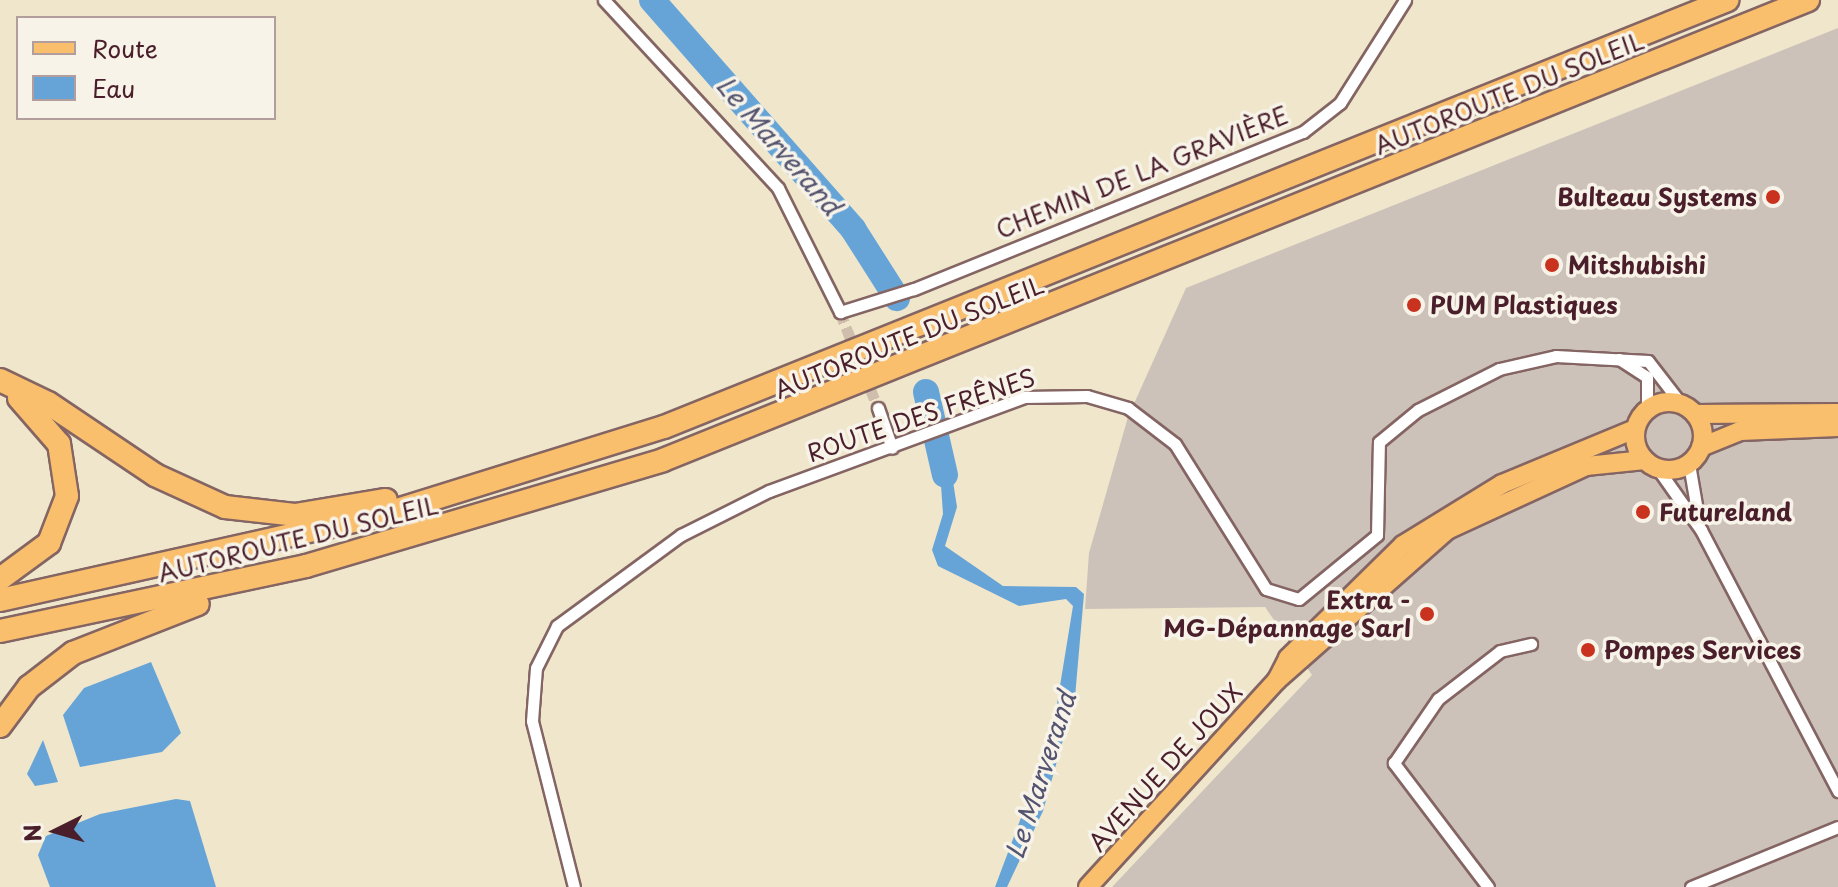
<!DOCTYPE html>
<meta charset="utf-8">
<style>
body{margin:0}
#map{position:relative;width:1838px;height:887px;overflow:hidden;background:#efe6cb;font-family:"Playpen Sans",sans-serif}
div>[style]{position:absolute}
.industrial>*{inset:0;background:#cdc2b9}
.water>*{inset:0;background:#66a4d8}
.round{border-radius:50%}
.river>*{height:26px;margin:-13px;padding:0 13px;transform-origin:13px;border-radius:13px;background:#66a4d8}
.minor-tunnel>*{height:11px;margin-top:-5.5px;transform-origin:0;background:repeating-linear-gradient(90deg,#cebeab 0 11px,transparent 0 16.5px)}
.roads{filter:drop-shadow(2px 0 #846563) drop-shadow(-2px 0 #846563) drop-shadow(0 2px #846563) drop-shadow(0 -2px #846563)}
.minor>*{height:11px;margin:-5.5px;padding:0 5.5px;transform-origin:5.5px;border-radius:5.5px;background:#fff}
.primary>*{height:18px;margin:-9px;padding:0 9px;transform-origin:9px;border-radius:9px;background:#f9bf6d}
.primary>.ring{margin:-9px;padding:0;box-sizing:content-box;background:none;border:18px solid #f9bf6d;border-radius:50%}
.motorway>*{height:22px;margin:-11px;padding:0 11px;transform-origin:11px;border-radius:11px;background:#f9bf6d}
.dots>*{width:22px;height:22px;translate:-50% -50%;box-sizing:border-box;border:4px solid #f7f3e8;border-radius:50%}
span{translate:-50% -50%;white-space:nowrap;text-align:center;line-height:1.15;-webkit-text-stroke:7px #f7f3e8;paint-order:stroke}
.street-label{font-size:24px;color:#4a1f2b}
.poi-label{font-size:24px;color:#4a1f2b;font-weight:700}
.right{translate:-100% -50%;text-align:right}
.left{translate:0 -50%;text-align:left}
.water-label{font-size:26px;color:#555470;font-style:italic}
.legend{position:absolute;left:16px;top:16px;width:260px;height:104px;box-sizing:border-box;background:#f7f3e8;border:2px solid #b29e9c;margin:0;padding:10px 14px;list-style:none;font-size:24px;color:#4a1f2b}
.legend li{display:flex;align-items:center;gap:16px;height:40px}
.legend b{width:40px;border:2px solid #b29e9c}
.north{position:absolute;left:16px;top:791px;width:80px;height:80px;-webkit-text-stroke:6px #f7f3e8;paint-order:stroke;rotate:265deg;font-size:22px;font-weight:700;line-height:32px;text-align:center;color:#4a1f2b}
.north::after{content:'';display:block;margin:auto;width:28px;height:36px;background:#4a1f2b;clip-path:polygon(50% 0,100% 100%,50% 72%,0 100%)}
</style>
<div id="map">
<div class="industrial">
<div style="clip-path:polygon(1838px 28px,1838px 887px,1112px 887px,1312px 675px,1265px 607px,1085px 609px,1089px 553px,1128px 417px,1186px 288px)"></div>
</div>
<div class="water">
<div class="round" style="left:919px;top:398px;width:24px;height:24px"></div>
<div style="clip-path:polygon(938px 442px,949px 456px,957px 507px,945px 546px,1003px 586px,1076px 587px,1084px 594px,1075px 697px,1043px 811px,1007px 887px,995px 887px,1052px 735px,1073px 606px,1066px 599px,1019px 606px,938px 566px,932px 550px,943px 514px)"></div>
<div style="clip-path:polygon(151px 662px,181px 733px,162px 752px,80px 767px,63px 715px,84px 688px)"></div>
<div style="clip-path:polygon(43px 740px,58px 782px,35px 786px,27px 774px)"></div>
<div style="clip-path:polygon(176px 799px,190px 801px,216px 887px,50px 887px,38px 855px,46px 836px,100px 814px)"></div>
</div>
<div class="river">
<div style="left:652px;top:0;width:305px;rotate:48.7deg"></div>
<div style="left:853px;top:229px;width:82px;rotate:57.5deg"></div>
<div style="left:926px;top:392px;width:85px;rotate:77.1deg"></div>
</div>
<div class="minor-tunnel">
<div style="left:840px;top:312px;width:103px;rotate:68.4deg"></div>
</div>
<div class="roads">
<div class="minor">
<div style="left:604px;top:0;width:256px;rotate:47.2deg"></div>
<div style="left:778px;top:188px;width:139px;rotate:63.4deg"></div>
<div style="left:840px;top:312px;width:77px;rotate:-17.3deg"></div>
<div style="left:914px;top:289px;width:419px;rotate:-22deg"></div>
<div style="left:1303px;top:132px;width:47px;rotate:-38.1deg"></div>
<div style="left:1340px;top:103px;width:122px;rotate:-57.7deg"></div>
<div style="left:1619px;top:359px;width:33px;rotate:33deg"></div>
<div style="left:1647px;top:377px;width:32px;rotate:90deg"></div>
<div style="left:878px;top:408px;width:42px;rotate:70.7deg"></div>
<div style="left:1689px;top:464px;width:59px;rotate:80.2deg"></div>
<div style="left:1658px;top:469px;width:75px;rotate:54.8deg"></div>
<div style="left:1701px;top:530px;width:295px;rotate:62.3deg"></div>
<div style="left:574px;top:887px;width:171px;rotate:-104.2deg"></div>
<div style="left:532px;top:721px;width:53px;rotate:-85.7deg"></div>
<div style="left:536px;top:668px;width:47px;rotate:-63.4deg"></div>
<div style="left:557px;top:626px;width:154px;rotate:-36.3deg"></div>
<div style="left:681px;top:535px;width:98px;rotate:-26.6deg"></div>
<div style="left:769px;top:491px;width:272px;rotate:-20.2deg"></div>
<div style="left:1024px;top:397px;width:63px;rotate:-0.9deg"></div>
<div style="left:1087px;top:396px;width:43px;rotate:16.3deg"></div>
<div style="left:1128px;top:408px;width:59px;rotate:37.5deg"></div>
<div style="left:1175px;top:444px;width:171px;rotate:57.9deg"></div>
<div style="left:1266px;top:589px;width:34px;rotate:17deg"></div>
<div style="left:1299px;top:599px;width:101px;rotate:-39.4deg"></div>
<div style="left:1377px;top:535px;width:93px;rotate:-88.8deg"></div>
<div style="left:1379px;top:442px;width:50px;rotate:-39.4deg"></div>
<div style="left:1418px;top:410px;width:91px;rotate:-26.8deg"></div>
<div style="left:1499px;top:369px;width:58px;rotate:-12.8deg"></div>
<div style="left:1556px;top:356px;width:92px;rotate:3.1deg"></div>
<div style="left:1648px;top:361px;width:56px;rotate:52.3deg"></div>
<div style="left:1488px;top:887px;width:156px;rotate:-127.2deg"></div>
<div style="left:1394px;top:763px;width:78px;rotate:-55.5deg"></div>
<div style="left:1438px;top:699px;width:78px;rotate:-37.7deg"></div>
<div style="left:1500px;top:651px;width:32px;rotate:-13deg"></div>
<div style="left:1691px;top:887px;width:159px;rotate:-22.2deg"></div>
</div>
<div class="primary">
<div class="ring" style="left:1635px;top:402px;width:50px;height:50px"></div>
<div style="left:1695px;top:414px;width:143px;rotate:-0.4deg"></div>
<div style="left:1701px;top:447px;width:42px;rotate:-22.3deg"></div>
<div style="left:1740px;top:431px;width:98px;rotate:-2.3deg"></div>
<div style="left:1277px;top:680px;width:227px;rotate:-41.4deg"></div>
<div style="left:1447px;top:530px;width:153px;rotate:-24.7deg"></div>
<div style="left:1586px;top:466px;width:59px;rotate:-5.8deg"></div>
<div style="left:1088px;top:887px;width:280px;rotate:-47.6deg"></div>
<div style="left:1277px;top:680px;width:25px;rotate:-63deg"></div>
<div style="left:1288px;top:658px;width:161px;rotate:-44.5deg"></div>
<div style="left:1403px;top:545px;width:116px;rotate:-31.6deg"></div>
<div style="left:1502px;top:484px;width:144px;rotate:-22.5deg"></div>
</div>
<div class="motorway">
<div style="left:0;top:380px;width:53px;rotate:25.6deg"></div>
<div style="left:48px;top:403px;width:129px;rotate:33.9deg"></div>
<div style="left:155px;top:475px;width:77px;rotate:24.6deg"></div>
<div style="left:225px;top:507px;width:70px;rotate:6.5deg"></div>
<div style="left:295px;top:515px;width:92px;rotate:-9.4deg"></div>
<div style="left:0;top:579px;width:61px;rotate:-36.3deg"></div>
<div style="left:49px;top:543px;width:50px;rotate:-69deg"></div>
<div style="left:67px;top:496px;width:53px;rotate:-98.7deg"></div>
<div style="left:59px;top:444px;width:61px;rotate:-131deg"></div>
<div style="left:0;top:600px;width:390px;rotate:-12.6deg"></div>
<div style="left:381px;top:515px;width:296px;rotate:-17.3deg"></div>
<div style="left:664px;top:427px;width:1146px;rotate:-21.88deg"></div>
<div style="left:0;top:631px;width:313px;rotate:-12deg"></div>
<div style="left:306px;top:566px;width:372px;rotate:-16.5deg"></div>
<div style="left:663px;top:460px;width:1234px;rotate:-21.89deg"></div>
<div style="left:0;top:726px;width:49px;rotate:-53.4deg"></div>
<div style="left:29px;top:687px;width:56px;rotate:-37.7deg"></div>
<div style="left:73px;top:653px;width:134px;rotate:-21.4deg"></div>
</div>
</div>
<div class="dots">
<div style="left:1773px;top:197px;background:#c8321e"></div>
<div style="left:1552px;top:265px;background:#c8321e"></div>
<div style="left:1414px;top:305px;background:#c8321e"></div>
<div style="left:1643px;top:512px;background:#c8321e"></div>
<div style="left:1427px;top:614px;background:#c8321e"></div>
<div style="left:1588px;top:650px;background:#c8321e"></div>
</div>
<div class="street-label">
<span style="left:1509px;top:93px;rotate:-22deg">AUTOROUTE DU SOLEIL</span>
<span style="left:1142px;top:172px;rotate:-22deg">CHEMIN DE LA GRAVIÈRE</span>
<span style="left:909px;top:337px;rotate:-22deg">AUTOROUTE DU SOLEIL</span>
<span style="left:921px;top:415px;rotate:-19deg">ROUTE DES FRÊNES</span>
<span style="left:298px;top:539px;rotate:-14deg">AUTOROUTE DU SOLEIL</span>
<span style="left:1165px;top:767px;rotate:-48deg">AVENUE DE JOUX</span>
</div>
<div class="poi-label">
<span class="right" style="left:1757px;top:197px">Bulteau Systems</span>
<span class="left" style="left:1568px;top:265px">Mitshubishi</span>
<span class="left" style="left:1430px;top:305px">PUM Plastiques</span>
<span class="left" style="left:1659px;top:512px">Futureland</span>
<span class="right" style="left:1411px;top:614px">Extra -<br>MG-Dépannage Sarl</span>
<span class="left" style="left:1604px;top:650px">Pompes Services</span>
</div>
<div class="water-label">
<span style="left:779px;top:145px;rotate:49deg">Le Marverand</span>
<span style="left:1040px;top:775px;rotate:-72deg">Le Marverand</span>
</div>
<ul class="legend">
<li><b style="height:10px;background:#f9bf6d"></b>Route</li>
<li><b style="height:22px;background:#66a4d8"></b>Eau</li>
</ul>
<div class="north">N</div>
</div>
